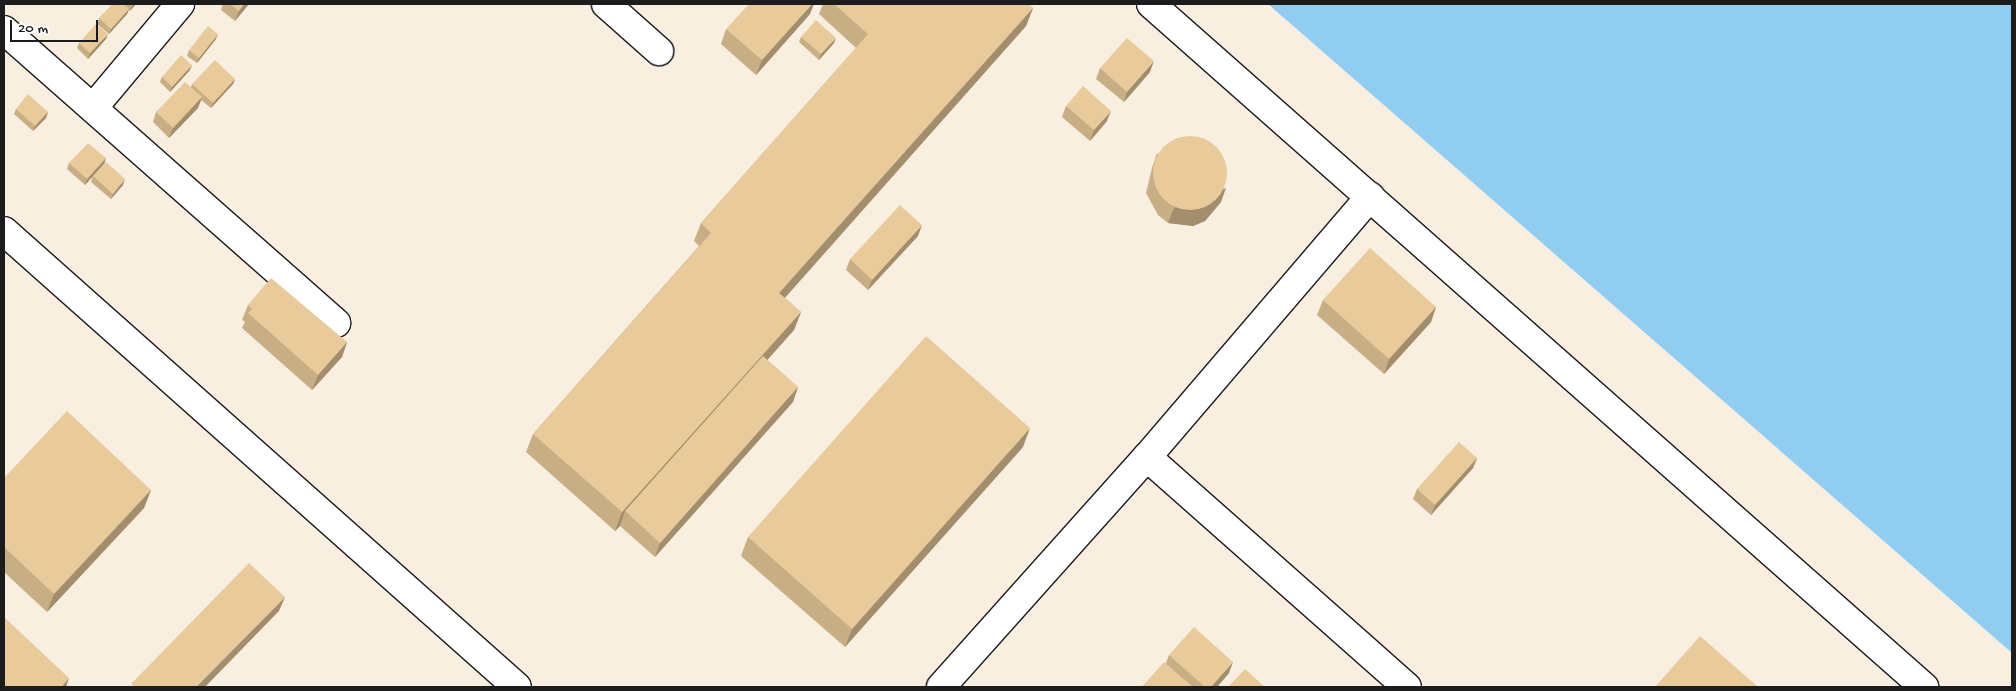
<!DOCTYPE html>
<style>
body{margin:0}
#map{position:relative;width:2016px;height:691px;overflow:hidden;background:#fff;font-family:"Gochi Hand",sans-serif}
div>[style]{position:absolute}
.built>*{inset:0;background:#f8efe1}
.water>*{inset:0;background:#91ccf1}
.roads{filter:drop-shadow(1px 0 #1c1c1c) drop-shadow(-1px 0 #1c1c1c) drop-shadow(0 1px #1c1c1c) drop-shadow(0 -1px #1c1c1c)}
.minor>*{height:28px;margin:-14px;padding:0 14px;transform-origin:14px;border-radius:14px;background:#fff}
.wall>*{inset:0;background:#c8ae85}
.shaded-wall>*{inset:0;background:#a28d6c}
.building>*{inset:0;background:#e8ca9b}
.round{border-radius:50%}
span{translate:-50% -50%;white-space:nowrap;text-align:center;line-height:1.15;-webkit-text-stroke:4.5px #fff;paint-order:stroke}
.frame{position:absolute;inset:0;border:5px solid #1c1c1c;pointer-events:none}
.scale{position:absolute;left:10px;top:20px;width:88px;height:22px;box-sizing:border-box;border:2px solid #1c1c1c;border-top:0;padding-left:6px;font-size:15px;line-height:18px;white-space:nowrap;color:#1c1c1c;-webkit-text-stroke:4px #fff;paint-order:stroke}
</style>
<div id="map">
<div class="built">
<div style="clip-path:polygon(4px 4px,1268px 4px,2012px 653px,2012px 687px,4px 687px)"></div>
</div>
<div class="water">
<div style="clip-path:polygon(1268px 4px,2012px 4px,2012px 653px)"></div>
</div>
<div class="roads">
<div class="minor">
<div style="left:606px;top:4px;width:71px;rotate:41.6deg"></div>
<div style="left:1151px;top:4px;width:1032px;rotate:41.46deg"></div>
<div style="left:4px;top:30px;width:443px;rotate:41.4deg"></div>
<div style="left:93px;top:108px;width:136px;rotate:-50.1deg"></div>
<div style="left:4px;top:231px;width:686px;rotate:41.63deg"></div>
<div style="left:1147px;top:457px;width:347px;rotate:41.5deg"></div>
<div style="left:941px;top:687px;width:309px;rotate:-48.2deg"></div>
<div style="left:1147px;top:457px;width:343px;rotate:-49.4deg"></div>
</div>
</div>
<div class="wall">
<div style="clip-path:polygon(113px 4px,136px 4px,130px 11px,129px 10px,127px 14px,109px 34px,97px 24px,99px 18px)"></div>
<div style="clip-path:polygon(223px 4px,249px 4px,235px 21px,221px 10px)"></div>
<div style="clip-path:polygon(823px 4px,1028px 4px,1033px 8px,1026px 26px,785px 298px,801px 312px,794px 330px,767px 360px,798px 387px,793px 402px,655px 557px,620px 526px,615px 531px,526px 452px,533px 434px,699px 246px,694px 241px,701px 223px,856px 48px,819px 14px)"></div>
<div style="clip-path:polygon(810px 14px,756px 75px,721px 44px,726px 29px)"></div>
<div style="clip-path:polygon(801px 37px,834px 43px,819px 60px,799px 42px)"></div>
<div style="clip-path:polygon(106px 39px,88px 59px,77px 48px,79px 43px)"></div>
<div style="clip-path:polygon(216px 39px,197px 63px,187px 56px,189px 50px)"></div>
<div style="clip-path:polygon(1100px 68px,1150px 72px,1124px 102px,1096px 79px)"></div>
<div style="clip-path:polygon(190px 70px,170px 92px,160px 82px,162px 77px)"></div>
<div style="clip-path:polygon(235px 79px,233px 84px,211px 108px,201px 100px,198px 108px,169px 138px,153px 122px,156px 112px,191px 87px,192px 84px)"></div>
<div style="clip-path:polygon(1066px 106px,1107px 121px,1090px 141px,1062px 117px)"></div>
<div style="clip-path:polygon(16px 109px,48px 112px,46px 118px,33px 131px,14px 114px)"></div>
<div style="clip-path:polygon(1157px 153px,1221px 202px,1205px 221px,1193px 226px,1168px 223px,1158px 215px,1146px 193px,1152px 168px)"></div>
<div style="clip-path:polygon(106px 158px,104px 164px,85px 185px,67px 169px,69px 163px)"></div>
<div style="clip-path:polygon(93px 176px,123px 185px,111px 199px,91px 182px)"></div>
<div style="clip-path:polygon(918px 236px,868px 290px,846px 270px,850px 259px)"></div>
<div style="clip-path:polygon(1323px 300px,1436px 307px,1431px 322px,1384px 374px,1317px 315px)"></div>
<div style="clip-path:polygon(248px 305px,347px 342px,342px 357px,312px 390px,242px 328px,245px 322px,242px 320px)"></div>
<div style="clip-path:polygon(1023px 447px,845px 647px,741px 556px,748px 537px)"></div>
<div style="clip-path:polygon(1477px 458px,1473px 468px,1431px 515px,1413px 499px,1417px 489px)"></div>
<div style="clip-path:polygon(4px 478px,151px 490px,144px 508px,47px 612px,4px 572px)"></div>
<div style="clip-path:polygon(1169px 655px,1229px 673px,1217px 687px,1142px 687px,1166px 663px)"></div>
</div>
<div class="shaded-wall">
<div style="clip-path:polygon(134px 4px,136px 4px,130px 11px,132px 6px)"></div>
<div style="clip-path:polygon(244px 4px,249px 4px,235px 21px,239px 11px)"></div>
<div style="clip-path:polygon(812px 4px,814px 4px,810px 14px,756px 75px,762px 60px)"></div>
<div style="clip-path:polygon(1033px 8px,1026px 26px,773px 311px,779px 293px)"></div>
<div style="clip-path:polygon(129px 9px,127px 14px,109px 34px,111px 29px)"></div>
<div style="clip-path:polygon(108px 34px,106px 39px,88px 59px,90px 53px)"></div>
<div style="clip-path:polygon(218px 34px,216px 39px,197px 63px,199px 58px)"></div>
<div style="clip-path:polygon(836px 38px,834px 43px,819px 60px,821px 54px)"></div>
<div style="clip-path:polygon(1154px 61px,1150px 72px,1124px 102px,1127px 92px)"></div>
<div style="clip-path:polygon(192px 65px,190px 70px,170px 92px,172px 87px)"></div>
<div style="clip-path:polygon(235px 79px,233px 84px,211px 108px,213px 103px)"></div>
<div style="clip-path:polygon(202px 97px,198px 108px,169px 138px,173px 128px)"></div>
<div style="clip-path:polygon(1111px 111px,1107px 121px,1090px 141px,1094px 130px)"></div>
<div style="clip-path:polygon(48px 112px,46px 118px,33px 131px,35px 126px)"></div>
<div style="clip-path:polygon(106px 158px,104px 164px,85px 185px,87px 179px)"></div>
<div style="clip-path:polygon(125px 179px,123px 185px,111px 199px,113px 194px)"></div>
<div style="clip-path:polygon(1226px 188px,1221px 202px,1205px 221px,1193px 226px,1168px 223px,1174px 208px)"></div>
<div style="clip-path:polygon(922px 225px,918px 236px,868px 290px,872px 280px)"></div>
<div style="clip-path:polygon(1436px 307px,1431px 322px,1384px 374px,1389px 359px)"></div>
<div style="clip-path:polygon(801px 312px,794px 330px,629px 515px,625px 511px,620px 526px,615px 531px,622px 512px)"></div>
<div style="clip-path:polygon(347px 342px,342px 357px,312px 390px,318px 375px)"></div>
<div style="clip-path:polygon(798px 387px,793px 402px,655px 557px,660px 543px)"></div>
<div style="clip-path:polygon(1030px 428px,1023px 447px,845px 647px,852px 629px)"></div>
<div style="clip-path:polygon(1477px 458px,1473px 468px,1431px 515px,1435px 505px)"></div>
<div style="clip-path:polygon(151px 490px,144px 508px,47px 612px,54px 594px)"></div>
<div style="clip-path:polygon(285px 597px,279px 611px,205px 687px,196px 687px)"></div>
<div style="clip-path:polygon(1233px 662px,1229px 673px,1217px 687px,1211px 687px)"></div>
<div style="clip-path:polygon(69px 678px,66px 687px,61px 687px)"></div>
</div>
<div class="building">
<div style="clip-path:polygon(113px 4px,123px 4px,129px 9px,111px 29px,99px 18px)"></div>
<div style="clip-path:polygon(230px 4px,244px 4px,239px 11px)"></div>
<div style="clip-path:polygon(749px 4px,812px 4px,762px 60px,726px 29px)"></div>
<div style="clip-path:polygon(834px 4px,1028px 4px,1033px 8px,779px 293px,801px 312px,622px 512px,533px 434px,711px 233px,701px 223px,868px 34px)"></div>
<div style="clip-path:polygon(816px 20px,836px 38px,821px 54px,801px 37px)"></div>
<div style="clip-path:polygon(96px 24px,108px 34px,90px 53px,79px 43px)"></div>
<div style="clip-path:polygon(208px 26px,218px 34px,199px 58px,189px 50px)"></div>
<div style="clip-path:polygon(1127px 38px,1154px 61px,1127px 92px,1100px 68px)"></div>
<div style="clip-path:polygon(181px 55px,192px 65px,172px 87px,162px 77px)"></div>
<div style="clip-path:polygon(215px 60px,235px 79px,213px 103px,192px 84px)"></div>
<div style="clip-path:polygon(185px 82px,202px 97px,173px 128px,156px 112px)"></div>
<div style="clip-path:polygon(1083px 86px,1111px 111px,1094px 130px,1066px 106px)"></div>
<div style="clip-path:polygon(28px 94px,48px 112px,35px 126px,16px 109px)"></div>
<div class="round" style="left:1153px;top:136px;width:74px;height:74px"></div>
<div style="clip-path:polygon(88px 143px,106px 158px,87px 179px,69px 163px)"></div>
<div style="clip-path:polygon(106px 162px,125px 179px,113px 194px,93px 176px)"></div>
<div style="clip-path:polygon(900px 205px,922px 225px,872px 280px,850px 259px)"></div>
<div style="clip-path:polygon(1370px 248px,1436px 307px,1389px 359px,1323px 300px)"></div>
<div style="clip-path:polygon(271px 278px,347px 342px,318px 375px,248px 313px,252px 309px,248px 305px)"></div>
<div style="clip-path:polygon(926px 336px,1030px 428px,852px 629px,748px 537px)"></div>
<div style="clip-path:polygon(763px 356px,798px 387px,660px 543px,625px 511px)"></div>
<div style="clip-path:polygon(67px 411px,151px 490px,54px 594px,4px 547px,4px 478px)"></div>
<div style="clip-path:polygon(1459px 442px,1477px 458px,1435px 505px,1417px 489px)"></div>
<div style="clip-path:polygon(249px 563px,285px 597px,196px 687px,135px 687px,131px 684px)"></div>
<div style="clip-path:polygon(4px 617px,69px 678px,61px 687px,4px 687px)"></div>
<div style="clip-path:polygon(1194px 627px,1233px 662px,1211px 687px,1205px 687px,1169px 655px)"></div>
<div style="clip-path:polygon(1700px 636px,1758px 687px,1655px 687px)"></div>
<div style="clip-path:polygon(1164px 662px,1193px 687px,1142px 687px)"></div>
<div style="clip-path:polygon(1245px 669px,1265px 687px,1228px 687px)"></div>
</div>
<div class="frame"></div>
<div class="scale">20 m</div>
</div>
